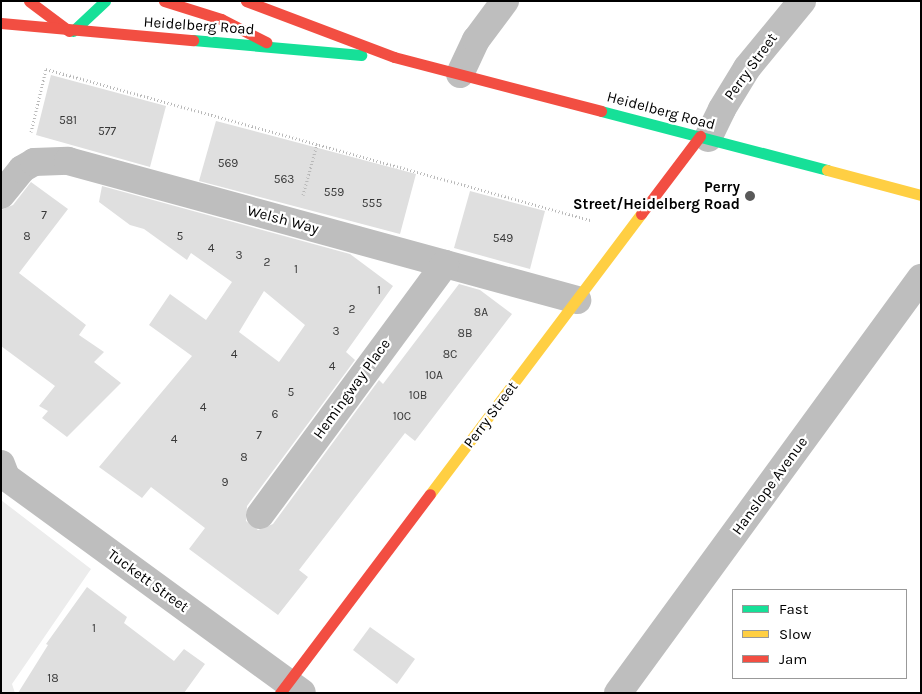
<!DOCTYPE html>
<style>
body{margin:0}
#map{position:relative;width:922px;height:694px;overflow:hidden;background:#fff;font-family:Karla,sans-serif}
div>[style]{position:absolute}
.green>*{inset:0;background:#ececec}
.building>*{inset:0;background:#dfdfdf}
.path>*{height:3px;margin-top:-1.5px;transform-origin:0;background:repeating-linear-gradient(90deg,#b9b9b9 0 1px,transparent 0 3.5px)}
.street>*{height:28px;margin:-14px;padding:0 14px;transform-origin:14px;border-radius:14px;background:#bebebe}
.fast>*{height:11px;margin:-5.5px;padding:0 5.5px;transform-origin:5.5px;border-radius:5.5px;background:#16e098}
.slow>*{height:11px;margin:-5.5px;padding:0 5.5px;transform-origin:5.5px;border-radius:5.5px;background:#ffcf43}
.jam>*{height:11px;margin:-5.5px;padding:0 5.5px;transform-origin:5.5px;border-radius:5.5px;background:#f24e42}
.dots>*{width:14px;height:14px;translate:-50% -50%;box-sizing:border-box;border:2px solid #fff;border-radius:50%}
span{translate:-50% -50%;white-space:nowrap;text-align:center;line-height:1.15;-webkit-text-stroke:4.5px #fff;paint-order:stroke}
.number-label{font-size:12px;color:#383838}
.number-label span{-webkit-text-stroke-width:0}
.street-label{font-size:15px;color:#000}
.poi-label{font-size:15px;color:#000;font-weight:700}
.right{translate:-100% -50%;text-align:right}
.frame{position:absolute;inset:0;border:2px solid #000;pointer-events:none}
.legend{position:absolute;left:732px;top:589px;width:175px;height:90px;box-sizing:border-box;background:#fff;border:1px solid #999;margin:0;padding:6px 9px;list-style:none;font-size:15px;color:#000}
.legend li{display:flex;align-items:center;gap:10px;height:25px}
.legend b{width:25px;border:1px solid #999}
</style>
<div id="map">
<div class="green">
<div style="clip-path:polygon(1px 500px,91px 569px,12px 684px,15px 693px,1px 693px)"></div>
</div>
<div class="building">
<div style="clip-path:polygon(51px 75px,166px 106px,150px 167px,36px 135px)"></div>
<div style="clip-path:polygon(216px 121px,416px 174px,400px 234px,199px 181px)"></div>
<div style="clip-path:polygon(31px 182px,68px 209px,19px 273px,86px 325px,79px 335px,104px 352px,94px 362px,121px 383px,67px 437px,42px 418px,48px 411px,39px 406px,55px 386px,1px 346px,1px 210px,13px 205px)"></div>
<div style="clip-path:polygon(evenodd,102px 186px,350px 254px,393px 286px,346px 352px,355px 360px,247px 506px,246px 521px,258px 530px,273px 524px,379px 380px,383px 384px,459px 284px,480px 290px,512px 314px,415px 441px,405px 433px,299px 570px,308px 577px,278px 615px,189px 549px,205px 528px,151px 487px,142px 498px,99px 467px,192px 356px,149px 325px,170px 294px,206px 320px,232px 282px,191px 253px,187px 260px,144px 229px,130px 225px,99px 202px,102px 186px,264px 291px,305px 325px,279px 362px,239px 332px,264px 291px)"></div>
<div style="clip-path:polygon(470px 191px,545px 211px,530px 269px,454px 248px)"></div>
<div style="clip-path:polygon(87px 587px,127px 617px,124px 623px,174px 661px,184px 649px,205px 664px,184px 693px,18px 693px,48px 645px,46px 644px)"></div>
<div style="clip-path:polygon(370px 627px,415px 659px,397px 684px,353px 650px)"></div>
</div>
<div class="path">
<div style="left:31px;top:132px;width:65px;rotate:-76.6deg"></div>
<div style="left:46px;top:69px;width:565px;rotate:15.51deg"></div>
<div style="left:303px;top:195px;width:53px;rotate:-74.6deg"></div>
</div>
<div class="street">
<div style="left:460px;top:74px;width:38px;rotate:-65deg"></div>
<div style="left:476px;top:40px;width:49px;rotate:-53.4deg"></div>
<div style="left:708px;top:138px;width:32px;rotate:-64deg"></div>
<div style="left:722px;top:109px;width:48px;rotate:-58.6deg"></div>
<div style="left:747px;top:68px;width:87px;rotate:-50.6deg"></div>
<div style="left:1px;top:195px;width:33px;rotate:-51deg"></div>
<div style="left:22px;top:169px;width:14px;rotate:-30deg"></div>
<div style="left:34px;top:162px;width:34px;rotate:-2deg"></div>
<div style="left:68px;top:161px;width:528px;rotate:15.27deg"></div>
<div style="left:1px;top:464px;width:14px;rotate:69deg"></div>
<div style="left:6px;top:477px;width:366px;rotate:36.1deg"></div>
<div style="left:260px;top:515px;width:312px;rotate:-53.6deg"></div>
<div style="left:618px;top:693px;width:514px;rotate:-53.87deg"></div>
</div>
<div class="fast">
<div style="left:73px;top:31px;width:44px;rotate:-43.2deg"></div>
<div style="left:193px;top:40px;width:169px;rotate:5.1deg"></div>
<div style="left:601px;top:111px;width:234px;rotate:14.6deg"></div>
</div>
<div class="slow">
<div style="left:827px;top:170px;width:97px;rotate:14.9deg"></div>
<div style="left:430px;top:494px;width:351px;rotate:-53deg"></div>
</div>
<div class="jam">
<div style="left:29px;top:1px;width:50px;rotate:36.9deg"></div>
<div style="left:164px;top:1px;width:60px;rotate:17.5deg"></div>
<div style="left:221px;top:19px;width:51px;rotate:27.1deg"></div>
<div style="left:246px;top:1px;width:158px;rotate:20.7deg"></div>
<div style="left:394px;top:57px;width:214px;rotate:14.6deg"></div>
<div style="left:1px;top:23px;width:193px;rotate:5.1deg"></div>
<div style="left:641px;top:214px;width:98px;rotate:-52.9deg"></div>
<div style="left:280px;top:693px;width:249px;rotate:-53deg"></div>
</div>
<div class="dots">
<div style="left:750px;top:196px;background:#595959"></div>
</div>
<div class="number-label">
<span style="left:68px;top:121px">581</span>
<span style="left:107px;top:132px">577</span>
<span style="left:228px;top:164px">569</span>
<span style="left:284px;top:180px">563</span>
<span style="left:334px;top:193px">559</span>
<span style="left:372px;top:204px">555</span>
<span style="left:44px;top:216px">7</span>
<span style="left:27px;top:237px">8</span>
<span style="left:180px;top:237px">5</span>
<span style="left:503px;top:239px">549</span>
<span style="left:211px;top:249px">4</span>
<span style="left:239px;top:256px">3</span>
<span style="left:267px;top:263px">2</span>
<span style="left:296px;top:270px">1</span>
<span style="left:379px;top:291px">1</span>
<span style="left:352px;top:310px">2</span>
<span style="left:481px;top:313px">8A</span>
<span style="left:336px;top:332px">3</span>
<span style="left:465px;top:334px">8B</span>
<span style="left:234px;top:355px">4</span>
<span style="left:450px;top:355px">8C</span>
<span style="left:332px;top:367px">4</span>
<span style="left:434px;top:376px">10A</span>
<span style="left:291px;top:393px">5</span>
<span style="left:418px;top:396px">10B</span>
<span style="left:203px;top:408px">4</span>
<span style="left:275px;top:415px">6</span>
<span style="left:402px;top:417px">10C</span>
<span style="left:259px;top:436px">7</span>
<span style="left:174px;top:440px">4</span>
<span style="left:244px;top:458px">8</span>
<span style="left:225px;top:483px">9</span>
<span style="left:94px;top:629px">1</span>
<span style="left:53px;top:679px">18</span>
</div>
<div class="street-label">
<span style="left:199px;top:26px;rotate:4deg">Heidelberg Road</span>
<span style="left:751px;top:67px;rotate:-54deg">Perry Street</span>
<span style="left:661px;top:111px;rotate:15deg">Heidelberg Road</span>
<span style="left:283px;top:220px;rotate:15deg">Welsh Way</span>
<span style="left:352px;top:389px;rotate:-54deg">Hemingway Place</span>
<span style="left:491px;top:415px;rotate:-53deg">Perry Street</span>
<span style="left:770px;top:486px;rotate:-54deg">Hanslope Avenue</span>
<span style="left:148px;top:581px;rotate:36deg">Tuckett Street</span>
</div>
<div class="poi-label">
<span class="right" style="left:740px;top:196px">Perry<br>Street/Heidelberg Road</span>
</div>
<div class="frame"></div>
<ul class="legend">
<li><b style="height:6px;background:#16e098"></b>Fast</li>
<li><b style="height:6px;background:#ffcf43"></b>Slow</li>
<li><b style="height:6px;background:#f24e42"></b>Jam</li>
</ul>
</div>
